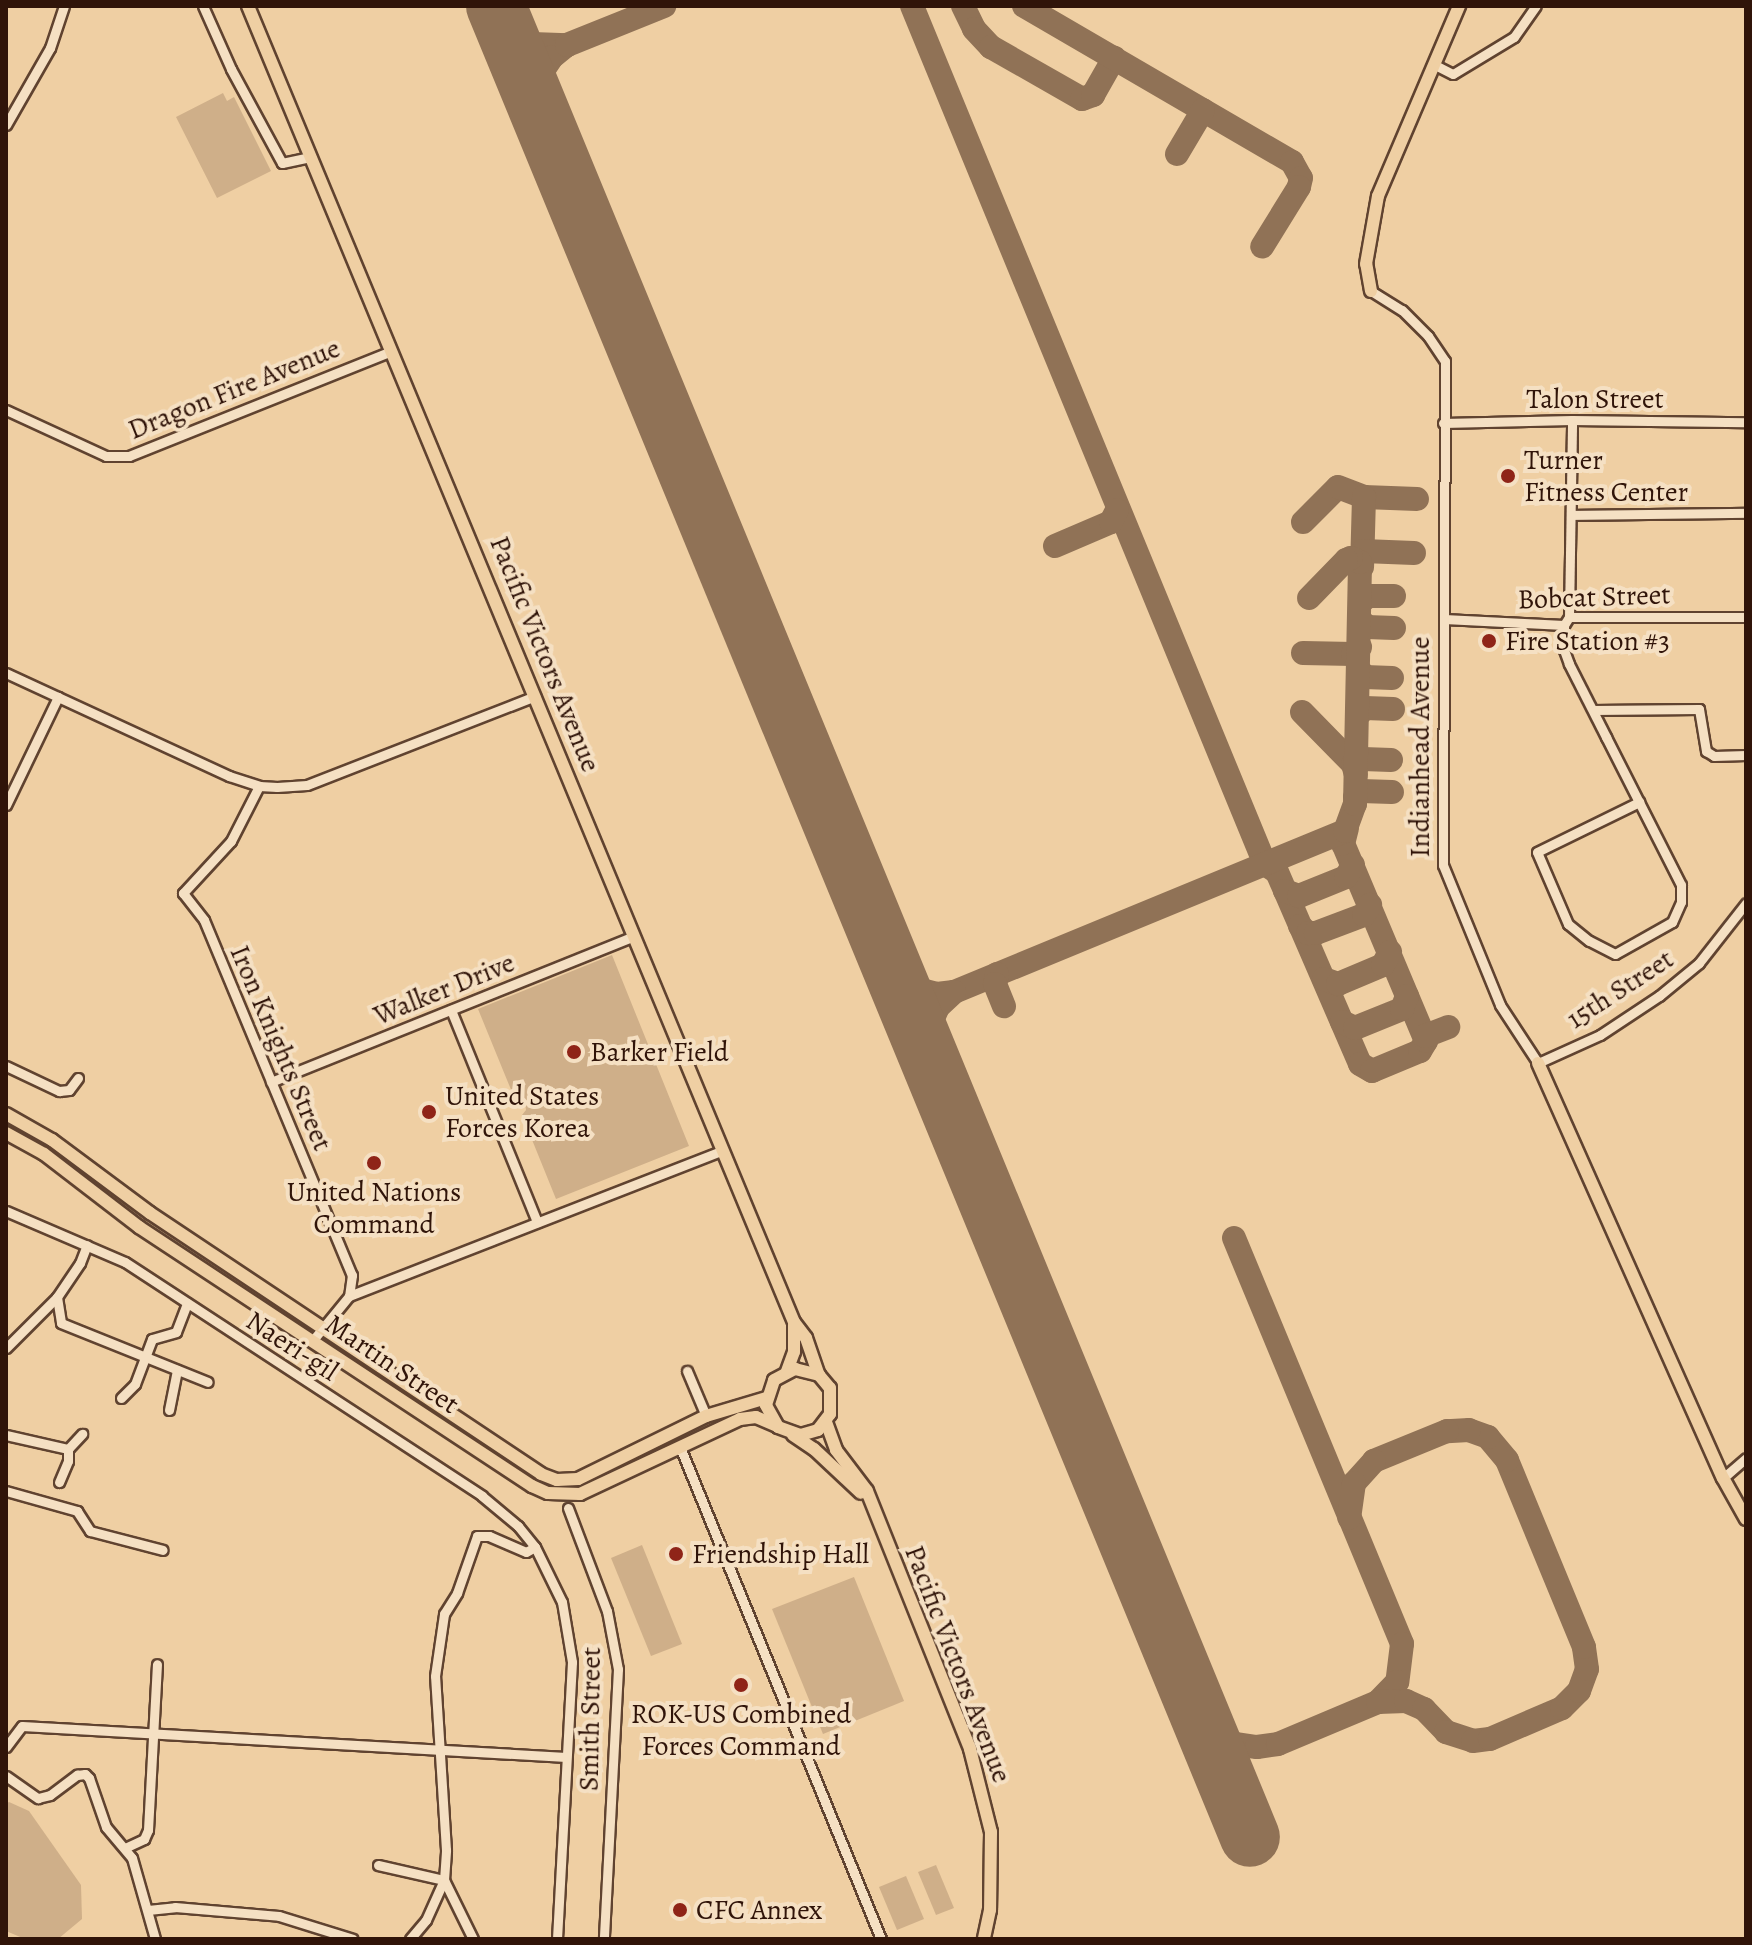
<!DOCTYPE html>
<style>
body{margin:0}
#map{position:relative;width:1752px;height:1945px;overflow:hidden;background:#efcfa3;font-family:Alegreya,serif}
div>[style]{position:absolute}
.green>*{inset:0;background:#cfaf89}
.taxiway>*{height:24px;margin:-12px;padding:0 12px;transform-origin:12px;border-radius:12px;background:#907256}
.runway>*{height:60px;margin:-30px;padding:0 30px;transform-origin:30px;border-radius:30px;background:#907256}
.roads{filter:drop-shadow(2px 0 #604330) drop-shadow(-2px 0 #604330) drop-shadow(0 2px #604330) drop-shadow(0 -2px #604330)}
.minor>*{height:9px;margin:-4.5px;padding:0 4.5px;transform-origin:4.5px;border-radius:4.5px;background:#f5e0c3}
.major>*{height:12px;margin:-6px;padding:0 6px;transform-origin:6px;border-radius:6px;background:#efcfa3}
.dots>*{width:22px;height:22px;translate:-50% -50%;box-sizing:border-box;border:4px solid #f5e0c3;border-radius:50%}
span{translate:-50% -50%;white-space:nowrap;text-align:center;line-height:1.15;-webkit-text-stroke:8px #f5e0c3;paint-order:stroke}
.street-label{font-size:28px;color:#301409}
.poi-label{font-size:28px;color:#301409}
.left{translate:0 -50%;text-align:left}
.frame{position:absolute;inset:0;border:8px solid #301409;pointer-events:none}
</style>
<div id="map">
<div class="green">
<div style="clip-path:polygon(223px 93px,227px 101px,234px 97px,271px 171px,217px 198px,176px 117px)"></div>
<div style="clip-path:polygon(612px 955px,689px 1146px,556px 1199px,522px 1115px,526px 1110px,525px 1101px,514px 1097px,478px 1009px)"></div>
<div style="clip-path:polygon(642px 1545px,682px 1644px,651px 1656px,611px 1558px)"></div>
<div style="clip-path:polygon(854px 1577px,904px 1701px,823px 1734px,772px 1609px)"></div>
<div style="clip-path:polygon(9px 1802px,29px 1811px,81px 1885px,82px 1919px,58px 1939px,25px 1939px,6px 1931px,6px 1804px)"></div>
<div style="clip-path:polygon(936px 1865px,954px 1908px,936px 1915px,918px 1872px)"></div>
<div style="clip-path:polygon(906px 1876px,924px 1919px,897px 1930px,879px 1887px)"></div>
</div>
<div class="taxiway">
<div style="left:912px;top:6px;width:928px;rotate:67.64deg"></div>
<div style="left:1265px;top:864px;width:14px;rotate:34deg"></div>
<div style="left:1277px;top:872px;width:209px;rotate:66.6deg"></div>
<div style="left:1360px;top:1064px;width:14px;rotate:30deg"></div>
<div style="left:1372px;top:1071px;width:52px;rotate:-22.6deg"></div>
<div style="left:1420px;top:1051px;width:12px;rotate:-59deg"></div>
<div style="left:1426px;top:1041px;width:214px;rotate:-112.8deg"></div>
<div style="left:1343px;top:844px;width:16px;rotate:-76deg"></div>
<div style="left:963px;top:6px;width:25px;rotate:64deg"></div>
<div style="left:974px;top:29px;width:25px;rotate:47deg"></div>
<div style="left:991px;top:47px;width:105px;rotate:29.7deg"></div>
<div style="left:1082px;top:99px;width:12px;rotate:-20deg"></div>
<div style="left:1093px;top:95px;width:43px;rotate:-60.4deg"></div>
<div style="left:1024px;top:6px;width:310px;rotate:30.2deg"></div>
<div style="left:1292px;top:162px;width:18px;rotate:61deg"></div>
<div style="left:1301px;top:178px;width:9px;rotate:103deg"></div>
<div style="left:1299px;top:187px;width:70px;rotate:121.7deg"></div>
<div style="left:499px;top:12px;width:28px;rotate:52deg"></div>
<div style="left:516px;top:34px;width:19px;rotate:32deg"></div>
<div style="left:532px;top:44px;width:35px;rotate:2deg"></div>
<div style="left:567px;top:45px;width:19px;rotate:141deg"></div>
<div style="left:552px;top:57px;width:18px;rotate:124deg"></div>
<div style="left:542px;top:72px;width:17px;rotate:100deg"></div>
<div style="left:539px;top:89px;width:32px;rotate:81deg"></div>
<div style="left:567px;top:45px;width:105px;rotate:-21.9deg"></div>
<div style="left:1177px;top:154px;width:51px;rotate:-59.4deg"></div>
<div style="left:1364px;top:497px;width:53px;rotate:2.2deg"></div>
<div style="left:1303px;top:522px;width:49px;rotate:-45deg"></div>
<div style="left:1338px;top:487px;width:28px;rotate:21deg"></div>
<div style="left:1364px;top:497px;width:70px;rotate:91.6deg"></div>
<div style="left:1055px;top:546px;width:61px;rotate:-23.2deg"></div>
<div style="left:1111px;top:522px;width:13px;rotate:-63deg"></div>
<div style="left:1363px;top:551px;width:51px;rotate:2.2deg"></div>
<div style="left:1361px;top:602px;width:9px;rotate:-41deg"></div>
<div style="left:1368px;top:596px;width:26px"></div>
<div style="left:1360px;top:620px;width:10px;rotate:45deg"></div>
<div style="left:1367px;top:627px;width:27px;rotate:2deg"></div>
<div style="left:1303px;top:653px;width:50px;rotate:1.1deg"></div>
<div style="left:1353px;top:654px;width:10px;rotate:-45deg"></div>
<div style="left:1360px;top:671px;width:8px;rotate:50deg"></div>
<div style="left:1365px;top:677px;width:27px;rotate:2deg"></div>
<div style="left:1302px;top:712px;width:73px;rotate:45.6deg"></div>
<div style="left:1353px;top:764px;width:11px;rotate:75deg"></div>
<div style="left:1359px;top:714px;width:8px;rotate:-45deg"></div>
<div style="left:1365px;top:708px;width:28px;rotate:2deg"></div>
<div style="left:1357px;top:765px;width:8px;rotate:-45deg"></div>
<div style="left:1363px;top:759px;width:28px;rotate:2deg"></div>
<div style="left:1355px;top:797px;width:8px;rotate:-45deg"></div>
<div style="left:1361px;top:791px;width:31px;rotate:2deg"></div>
<div style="left:1285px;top:891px;width:15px;rotate:20deg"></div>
<div style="left:1299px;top:896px;width:51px;rotate:-22deg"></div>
<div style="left:1346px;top:877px;width:14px;rotate:-60deg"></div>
<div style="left:1300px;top:926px;width:11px;rotate:41deg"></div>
<div style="left:1308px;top:933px;width:8px"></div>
<div style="left:1316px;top:933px;width:51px;rotate:-20.6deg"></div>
<div style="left:1364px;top:915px;width:12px;rotate:-59deg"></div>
<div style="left:889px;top:959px;width:21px;rotate:53deg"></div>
<div style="left:902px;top:976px;width:21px;rotate:39deg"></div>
<div style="left:918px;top:989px;width:20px;rotate:15deg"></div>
<div style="left:937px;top:994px;width:17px;rotate:-7deg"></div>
<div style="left:954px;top:992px;width:423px;rotate:-22.4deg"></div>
<div style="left:1345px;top:831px;width:29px;rotate:-70deg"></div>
<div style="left:1355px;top:804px;width:242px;rotate:-88.8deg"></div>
<div style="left:1360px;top:562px;width:10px;rotate:-156deg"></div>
<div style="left:1351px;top:558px;width:5px;rotate:158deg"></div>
<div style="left:1346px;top:560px;width:53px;rotate:134.2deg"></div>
<div style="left:997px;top:974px;width:10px;rotate:101deg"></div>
<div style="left:995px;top:984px;width:24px;rotate:68deg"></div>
<div style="left:1324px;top:979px;width:15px;rotate:20deg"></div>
<div style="left:1338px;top:984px;width:49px;rotate:-22.9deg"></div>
<div style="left:1383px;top:965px;width:15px;rotate:-62deg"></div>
<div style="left:1342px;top:1022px;width:14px;rotate:25deg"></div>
<div style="left:1355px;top:1028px;width:51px;rotate:-22deg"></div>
<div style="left:1402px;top:1009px;width:14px;rotate:-69deg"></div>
<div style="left:1425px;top:1036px;width:25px;rotate:-21deg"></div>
<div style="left:930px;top:1060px;width:35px;rotate:-90deg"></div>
<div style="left:930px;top:1025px;width:20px;rotate:-66deg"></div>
<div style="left:938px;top:1007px;width:22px;rotate:-43deg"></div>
<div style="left:1234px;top:1238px;width:439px;rotate:67.5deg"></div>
<div style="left:1402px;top:1644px;width:38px;rotate:97deg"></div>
<div style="left:1397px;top:1682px;width:28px;rotate:134deg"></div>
<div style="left:1196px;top:1710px;width:33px;rotate:49deg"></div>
<div style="left:1218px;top:1735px;width:19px;rotate:28deg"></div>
<div style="left:1235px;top:1744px;width:22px;rotate:8deg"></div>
<div style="left:1257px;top:1747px;width:21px;rotate:-8deg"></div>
<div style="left:1278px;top:1744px;width:108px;rotate:-22.8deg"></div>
<div style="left:1378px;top:1702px;width:28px;rotate:-2deg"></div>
<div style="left:1406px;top:1701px;width:20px;rotate:24deg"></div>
<div style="left:1424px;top:1709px;width:32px;rotate:46deg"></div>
<div style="left:1446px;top:1732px;width:28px;rotate:18deg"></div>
<div style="left:1473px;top:1741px;width:17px;rotate:-7deg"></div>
<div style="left:1490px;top:1739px;width:78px;rotate:-23.3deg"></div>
<div style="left:1562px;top:1708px;width:24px;rotate:-45deg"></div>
<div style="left:1579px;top:1691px;width:23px;rotate:-70deg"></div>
<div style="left:1587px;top:1669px;width:22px;rotate:-98deg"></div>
<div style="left:1584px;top:1647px;width:202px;rotate:-112.4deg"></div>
<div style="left:1507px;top:1460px;width:30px;rotate:-130deg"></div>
<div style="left:1488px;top:1437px;width:20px;rotate:-160deg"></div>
<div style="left:1469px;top:1430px;width:22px;rotate:177deg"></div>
<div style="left:1447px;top:1431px;width:79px;rotate:157.7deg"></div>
<div style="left:1374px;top:1461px;width:30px;rotate:132deg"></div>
<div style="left:1354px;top:1483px;width:35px;rotate:98deg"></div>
</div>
<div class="runway">
<div style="left:496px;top:6px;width:1980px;rotate:67.62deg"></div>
</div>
<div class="roads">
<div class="minor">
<div style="left:203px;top:6px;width:69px;rotate:66deg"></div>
<div style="left:231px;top:69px;width:107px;rotate:61.5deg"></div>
<div style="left:282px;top:163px;width:30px;rotate:-12deg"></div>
<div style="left:1433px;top:64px;width:22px;rotate:27deg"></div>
<div style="left:1453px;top:74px;width:71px;rotate:-31.2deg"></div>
<div style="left:1514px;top:37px;width:38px;rotate:-55deg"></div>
<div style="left:6px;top:125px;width:89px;rotate:-60.3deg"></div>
<div style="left:50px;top:48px;width:44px;rotate:-71.6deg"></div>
<div style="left:1371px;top:291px;width:36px;rotate:32deg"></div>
<div style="left:1402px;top:310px;width:37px;rotate:45deg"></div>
<div style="left:1428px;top:336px;width:30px;rotate:56deg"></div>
<div style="left:1445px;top:361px;width:504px;rotate:90.23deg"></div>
<div style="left:1443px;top:865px;width:151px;rotate:67.8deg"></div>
<div style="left:1500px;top:1005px;width:69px;rotate:56.8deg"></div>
<div style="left:1538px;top:1063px;width:68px;rotate:-24.3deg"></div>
<div style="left:1600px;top:1035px;width:71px;rotate:-33.5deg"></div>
<div style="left:1659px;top:996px;width:52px;rotate:-39.5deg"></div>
<div style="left:1699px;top:963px;width:76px;rotate:-51.9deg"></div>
<div style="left:6px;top:410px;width:110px;rotate:24.7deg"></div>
<div style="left:106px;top:456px;width:23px"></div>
<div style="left:129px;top:456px;width:282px;rotate:-21.8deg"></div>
<div style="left:1443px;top:423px;width:129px;rotate:-1.3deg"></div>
<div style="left:1572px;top:420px;width:174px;rotate:0.7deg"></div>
<div style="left:1571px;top:515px;width:175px;rotate:-0.7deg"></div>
<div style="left:1569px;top:617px;width:197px;rotate:-89.1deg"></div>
<div style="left:1444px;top:619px;width:120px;rotate:2.9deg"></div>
<div style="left:1564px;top:625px;width:9px;rotate:-58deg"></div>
<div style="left:1569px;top:617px;width:177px"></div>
<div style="left:1564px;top:625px;width:25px;rotate:90deg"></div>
<div style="left:1564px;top:650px;width:15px;rotate:70deg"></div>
<div style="left:1569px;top:664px;width:82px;rotate:63.1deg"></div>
<div style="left:1606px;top:737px;width:166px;rotate:63.1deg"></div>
<div style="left:1681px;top:885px;width:17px;rotate:90deg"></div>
<div style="left:1681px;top:902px;width:22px;rotate:114deg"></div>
<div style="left:1672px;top:922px;width:65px;rotate:150.7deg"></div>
<div style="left:1615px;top:954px;width:29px;rotate:-153deg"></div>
<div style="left:1589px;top:941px;width:27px;rotate:-141deg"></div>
<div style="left:1568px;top:924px;width:78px;rotate:-113.3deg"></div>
<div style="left:1537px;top:852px;width:114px;rotate:-26.1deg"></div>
<div style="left:6px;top:673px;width:246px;rotate:24.8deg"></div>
<div style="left:229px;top:776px;width:32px;rotate:18deg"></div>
<div style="left:259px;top:786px;width:18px;rotate:3deg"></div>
<div style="left:277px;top:787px;width:30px;rotate:-4deg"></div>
<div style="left:307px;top:785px;width:245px;rotate:-21.3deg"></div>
<div style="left:1593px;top:710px;width:106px;rotate:-0.5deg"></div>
<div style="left:1699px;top:709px;width:43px;rotate:80.5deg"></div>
<div style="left:1706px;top:751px;width:9px;rotate:32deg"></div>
<div style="left:1714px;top:756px;width:32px;rotate:-2deg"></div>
<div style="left:259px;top:786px;width:62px;rotate:117deg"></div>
<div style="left:231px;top:841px;width:71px;rotate:132.7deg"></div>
<div style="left:183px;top:893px;width:34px;rotate:52deg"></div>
<div style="left:204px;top:920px;width:385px;rotate:67.4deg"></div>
<div style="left:352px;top:1275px;width:21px;rotate:98deg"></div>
<div style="left:349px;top:1296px;width:57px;rotate:129.3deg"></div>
<div style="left:6px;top:805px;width:120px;rotate:-64.3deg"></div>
<div style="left:451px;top:1010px;width:229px;rotate:67.9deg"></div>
<div style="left:6px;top:1066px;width:59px;rotate:25.3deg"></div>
<div style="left:59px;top:1091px;width:10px;rotate:-6deg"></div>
<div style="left:69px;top:1090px;width:15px;rotate:-53deg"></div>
<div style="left:271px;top:1082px;width:391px;rotate:-21.9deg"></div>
<div style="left:6px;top:1211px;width:129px;rotate:23.2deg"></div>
<div style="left:125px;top:1262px;width:427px;rotate:33.2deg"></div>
<div style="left:482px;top:1496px;width:47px;rotate:39.8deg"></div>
<div style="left:518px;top:1526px;width:27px;rotate:51deg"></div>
<div style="left:535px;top:1547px;width:61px;rotate:63.9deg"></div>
<div style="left:562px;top:1602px;width:61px;rotate:80.5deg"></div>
<div style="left:572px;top:1662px;width:277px;rotate:93.1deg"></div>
<div style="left:349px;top:1296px;width:401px;rotate:-21.3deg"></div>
<div style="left:57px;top:1297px;width:26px;rotate:81deg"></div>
<div style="left:61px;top:1323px;width:158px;rotate:21.9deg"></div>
<div style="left:6px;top:1348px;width:72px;rotate:-45deg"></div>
<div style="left:57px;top:1297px;width:41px;rotate:-55.9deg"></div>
<div style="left:80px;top:1263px;width:19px;rotate:-69deg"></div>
<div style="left:687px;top:1371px;width:49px;rotate:67.1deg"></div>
<div style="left:121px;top:1398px;width:20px;rotate:-45deg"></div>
<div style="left:135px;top:1384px;width:48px;rotate:-69.3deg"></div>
<div style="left:152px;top:1339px;width:25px;rotate:-16deg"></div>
<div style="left:176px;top:1332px;width:31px;rotate:-69deg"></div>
<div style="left:169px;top:1410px;width:41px;rotate:-78.7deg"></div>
<div style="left:6px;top:1435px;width:64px;rotate:12.7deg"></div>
<div style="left:68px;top:1449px;width:12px;rotate:90deg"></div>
<div style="left:68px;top:1461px;width:23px;rotate:113deg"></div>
<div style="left:680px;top:1447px;width:531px;rotate:67.78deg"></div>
<div style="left:68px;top:1449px;width:21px;rotate:-47deg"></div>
<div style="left:1723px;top:1478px;width:30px;rotate:-41deg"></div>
<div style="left:6px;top:1491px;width:74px;rotate:15.7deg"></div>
<div style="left:77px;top:1511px;width:24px;rotate:57deg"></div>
<div style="left:90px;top:1531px;width:75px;rotate:14.6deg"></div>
<div style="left:568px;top:1508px;width:110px;rotate:69.3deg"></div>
<div style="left:607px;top:1611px;width:59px;rotate:79.3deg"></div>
<div style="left:618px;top:1669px;width:270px;rotate:93deg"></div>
<div style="left:6px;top:1747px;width:26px;rotate:-53deg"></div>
<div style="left:22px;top:1726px;width:545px;rotate:3.26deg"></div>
<div style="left:6px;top:1776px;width:39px;rotate:35deg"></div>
<div style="left:38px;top:1798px;width:12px;rotate:-14deg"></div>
<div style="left:50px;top:1795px;width:34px;rotate:-37deg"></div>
<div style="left:77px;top:1775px;width:8px;rotate:-7deg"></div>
<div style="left:85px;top:1774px;width:6px;rotate:45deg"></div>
<div style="left:89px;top:1778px;width:52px;rotate:70.9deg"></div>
<div style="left:106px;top:1827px;width:40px;rotate:50deg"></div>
<div style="left:132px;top:1858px;width:84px;rotate:74.1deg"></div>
<div style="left:127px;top:1847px;width:19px;rotate:-25deg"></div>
<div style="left:144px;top:1839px;width:10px;rotate:-66deg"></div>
<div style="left:148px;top:1830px;width:166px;rotate:-86.9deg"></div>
<div style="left:378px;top:1865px;width:68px;rotate:12.8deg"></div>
<div style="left:444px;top:1880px;width:66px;rotate:63.8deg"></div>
<div style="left:148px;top:1910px;width:27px;rotate:-6deg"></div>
<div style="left:175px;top:1907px;width:104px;rotate:4.9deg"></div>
<div style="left:279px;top:1916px;width:77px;rotate:17.3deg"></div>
<div style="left:410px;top:1939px;width:25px;rotate:-50deg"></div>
<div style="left:426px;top:1920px;width:44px;rotate:-65.8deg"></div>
<div style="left:444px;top:1880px;width:30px;rotate:-86deg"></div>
<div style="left:446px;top:1850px;width:174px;rotate:-93.6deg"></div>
<div style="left:435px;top:1676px;width:63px;rotate:-81.7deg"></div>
<div style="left:444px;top:1614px;width:25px;rotate:-58deg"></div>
<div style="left:457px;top:1593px;width:60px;rotate:-70.7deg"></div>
<div style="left:477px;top:1536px;width:12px"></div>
<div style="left:489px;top:1536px;width:40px;rotate:23.4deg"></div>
<div style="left:526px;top:1552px;width:10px;rotate:-29deg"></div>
</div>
<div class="major">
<div style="left:248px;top:6px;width:1425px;rotate:67.47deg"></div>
<div style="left:794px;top:1322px;width:20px;rotate:53deg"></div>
<div style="left:806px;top:1338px;width:39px;rotate:71deg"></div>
<div style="left:819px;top:1375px;width:17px;rotate:50deg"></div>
<div style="left:830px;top:1388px;width:26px;rotate:90deg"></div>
<div style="left:830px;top:1414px;width:20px;rotate:127deg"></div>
<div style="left:818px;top:1430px;width:19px;rotate:164deg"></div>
<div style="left:800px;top:1435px;width:23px;rotate:-160deg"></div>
<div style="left:778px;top:1427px;width:25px;rotate:-119deg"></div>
<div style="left:766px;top:1405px;width:26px;rotate:-72deg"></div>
<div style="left:774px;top:1380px;width:24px;rotate:-28deg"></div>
<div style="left:795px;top:1369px;width:25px;rotate:14deg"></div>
<div style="left:1371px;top:291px;width:27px;rotate:-100deg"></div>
<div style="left:1366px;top:264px;width:69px;rotate:-80deg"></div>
<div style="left:1378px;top:196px;width:207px;rotate:-66.9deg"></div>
<div style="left:1538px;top:1063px;width:454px;rotate:66deg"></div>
<div style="left:1723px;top:1478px;width:47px;rotate:60.7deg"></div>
<div style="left:6px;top:1114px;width:53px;rotate:29.5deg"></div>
<div style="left:52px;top:1140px;width:122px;rotate:36.7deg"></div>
<div style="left:150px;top:1213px;width:470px;rotate:33.7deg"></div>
<div style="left:541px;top:1474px;width:17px;rotate:21deg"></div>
<div style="left:557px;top:1480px;width:21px;rotate:-3deg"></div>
<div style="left:578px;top:1479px;width:143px;rotate:-26.2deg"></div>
<div style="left:706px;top:1416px;width:63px;rotate:-16.7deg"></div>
<div style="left:6px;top:1133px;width:43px;rotate:28.9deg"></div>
<div style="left:44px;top:1154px;width:120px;rotate:37.5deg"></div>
<div style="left:139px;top:1227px;width:471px;rotate:33.4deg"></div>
<div style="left:532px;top:1486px;width:17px;rotate:24deg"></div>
<div style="left:548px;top:1493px;width:32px;rotate:2deg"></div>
<div style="left:580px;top:1494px;width:177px;rotate:-25.1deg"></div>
<div style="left:740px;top:1419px;width:16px;rotate:-7deg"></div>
<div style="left:756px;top:1417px;width:21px;rotate:23deg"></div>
<div style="left:787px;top:1371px;width:20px;rotate:-70deg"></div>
<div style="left:794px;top:1352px;width:27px;rotate:-90deg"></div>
<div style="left:826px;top:1422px;width:30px;rotate:70deg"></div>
<div style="left:836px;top:1450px;width:51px;rotate:52.9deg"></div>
<div style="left:867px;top:1491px;width:278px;rotate:68.2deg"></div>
<div style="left:970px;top:1749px;width:86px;rotate:75.8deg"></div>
<div style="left:991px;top:1832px;width:78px;rotate:90.7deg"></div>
<div style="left:990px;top:1910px;width:30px;rotate:102deg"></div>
<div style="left:793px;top:1435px;width:25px;rotate:34deg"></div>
<div style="left:814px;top:1449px;width:64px;rotate:43.1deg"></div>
</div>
</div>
<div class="dots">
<div style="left:1508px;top:476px;background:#8f2418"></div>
<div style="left:1489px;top:641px;background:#8f2418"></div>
<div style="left:574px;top:1052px;background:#8f2418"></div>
<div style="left:429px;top:1112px;background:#8f2418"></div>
<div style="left:374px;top:1163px;background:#8f2418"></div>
<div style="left:676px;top:1554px;background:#8f2418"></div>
<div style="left:741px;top:1685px;background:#8f2418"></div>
<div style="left:680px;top:1910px;background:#8f2418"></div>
</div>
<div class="street-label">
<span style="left:234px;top:389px;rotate:-22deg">Dragon Fire Avenue</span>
<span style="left:1595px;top:399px">Talon Street</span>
<span style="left:1594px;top:597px;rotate:-2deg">Bobcat Street</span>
<span style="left:545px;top:654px;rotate:68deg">Pacific Victors Avenue</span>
<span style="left:1420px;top:747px;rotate:-90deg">Indianhead Avenue</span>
<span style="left:444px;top:989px;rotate:-22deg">Walker Drive</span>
<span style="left:1620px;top:989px;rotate:-33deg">15th Street</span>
<span style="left:281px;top:1048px;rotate:67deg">Iron Knights Street</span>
<span style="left:292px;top:1346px;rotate:33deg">Naeri-gil</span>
<span style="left:392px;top:1364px;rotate:34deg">Martin Street</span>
<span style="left:958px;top:1664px;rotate:69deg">Pacific Victors Avenue</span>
<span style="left:590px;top:1719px;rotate:-89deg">Smith Street</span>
</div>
<div class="poi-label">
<span class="left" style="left:1524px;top:476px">Turner<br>Fitness Center</span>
<span class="left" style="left:1505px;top:641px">Fire Station #3</span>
<span class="left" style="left:590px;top:1052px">Barker Field</span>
<span class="left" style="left:445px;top:1112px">United States<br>Forces Korea</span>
<span style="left:374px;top:1208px">United Nations<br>Command</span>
<span class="left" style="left:692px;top:1554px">Friendship Hall</span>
<span style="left:741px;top:1730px">ROK-US Combined<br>Forces Command</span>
<span class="left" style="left:696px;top:1910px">CFC Annex</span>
</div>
<div class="frame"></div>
</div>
